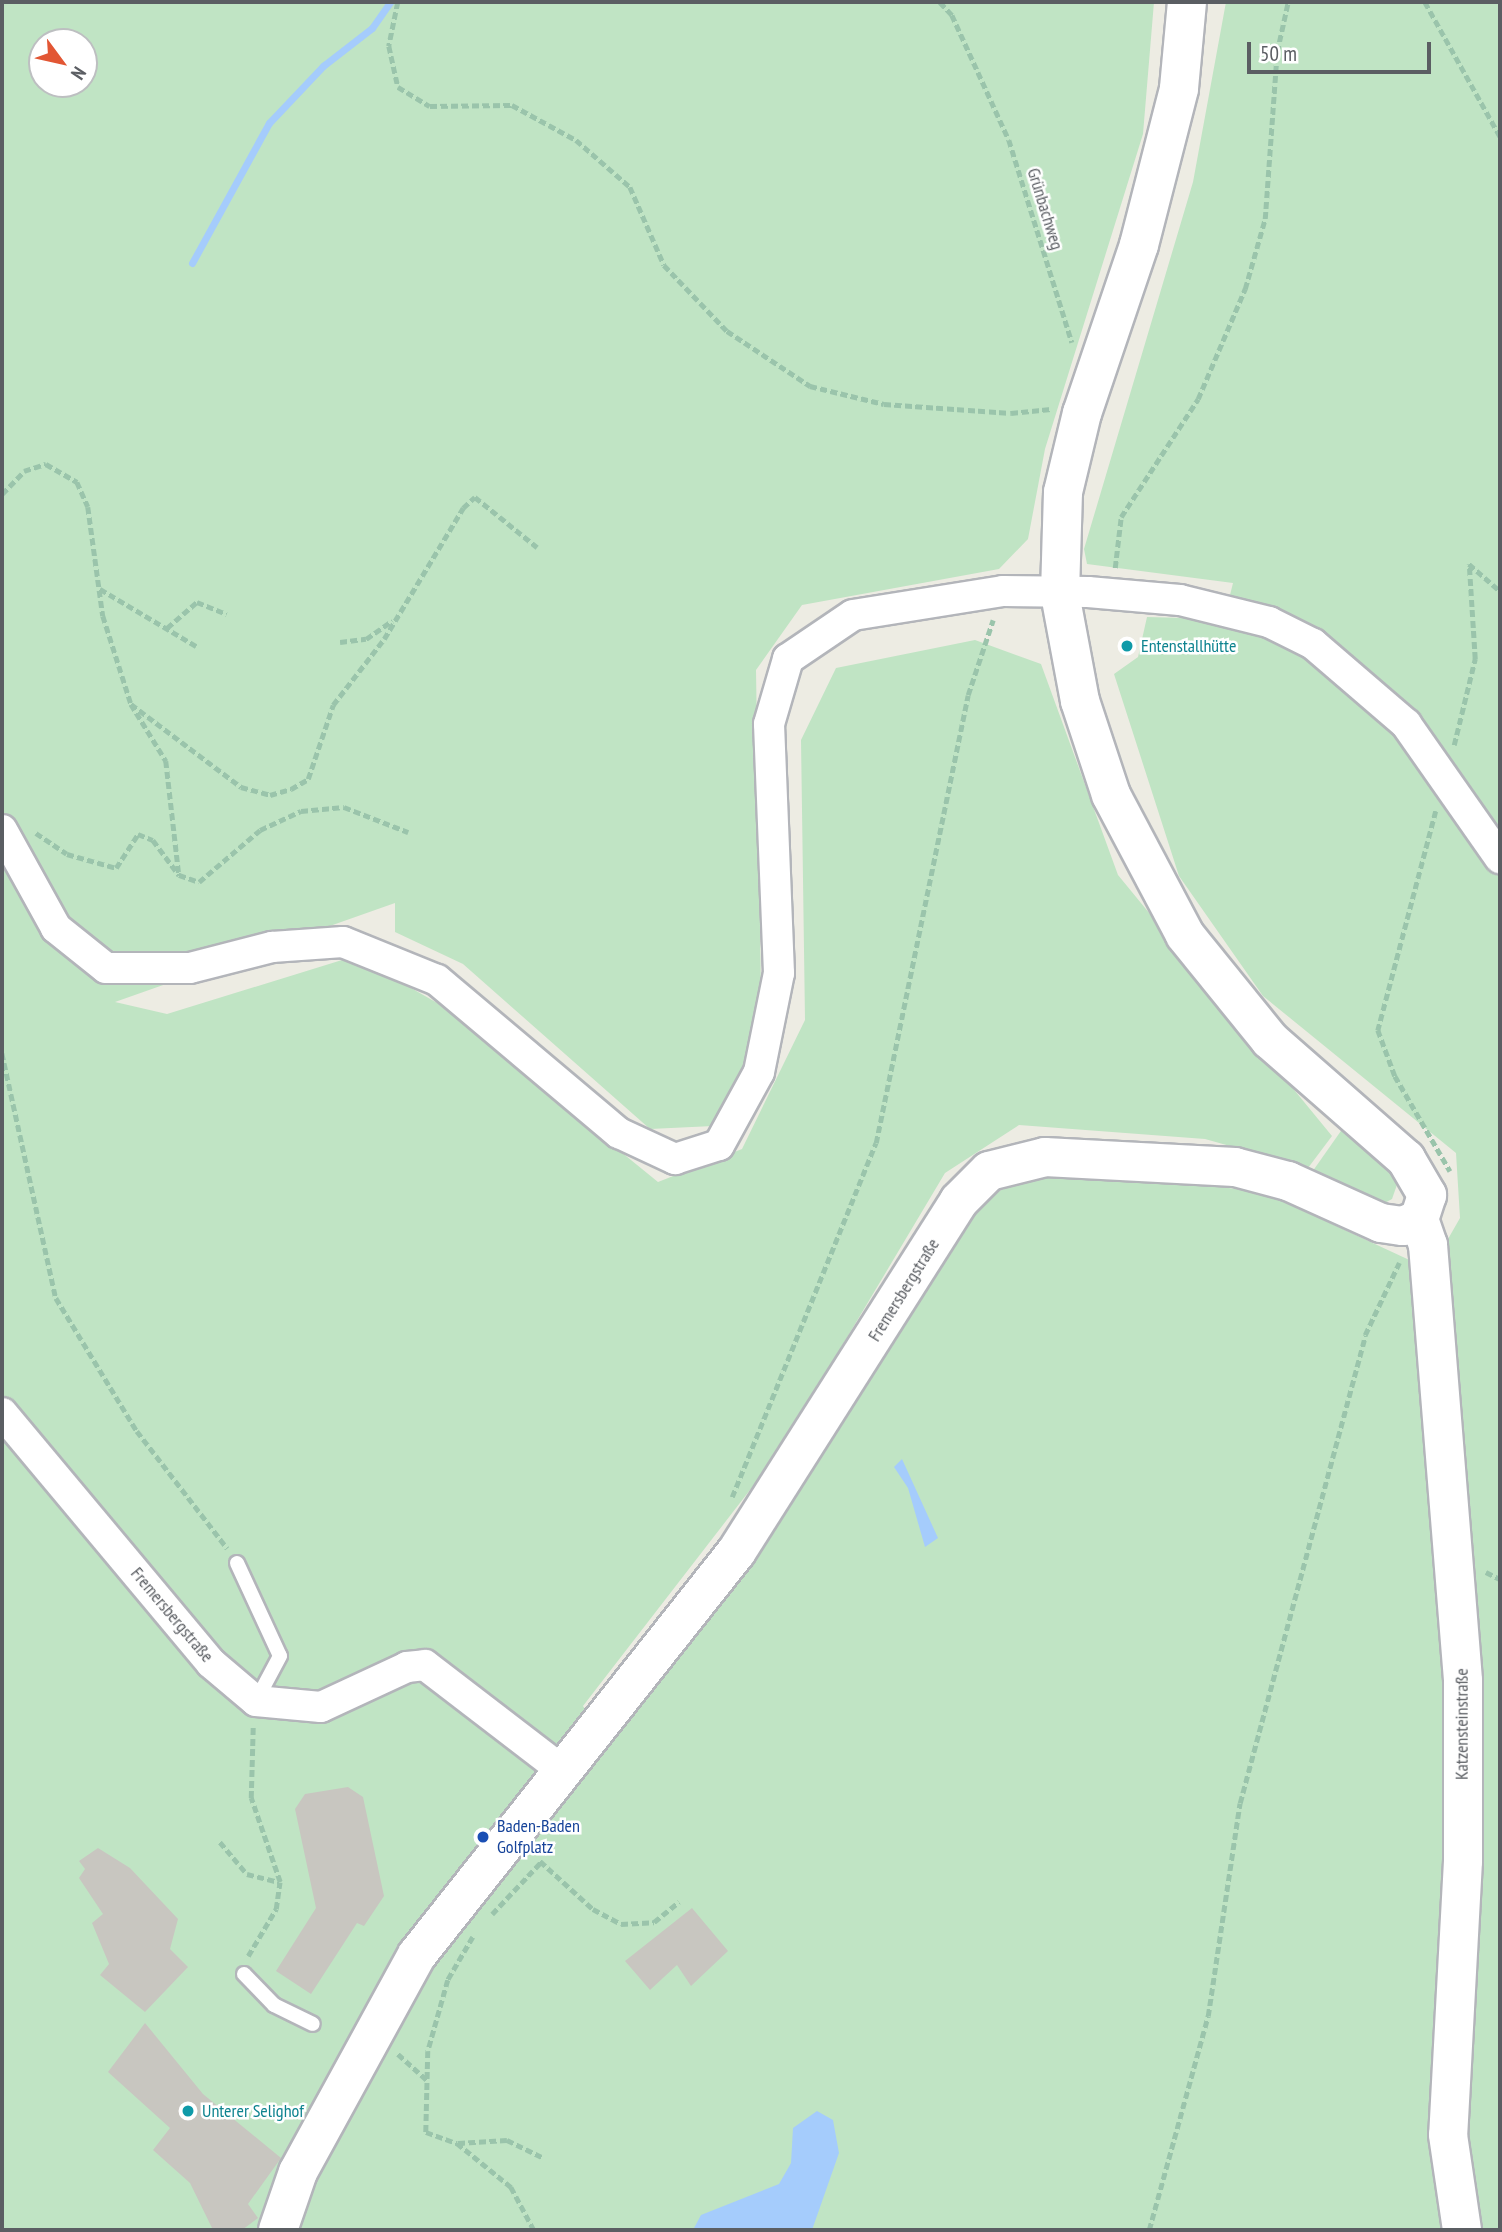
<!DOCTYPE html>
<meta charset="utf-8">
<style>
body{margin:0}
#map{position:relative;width:1502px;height:2232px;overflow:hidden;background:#edece3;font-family:"PT Sans Narrow",sans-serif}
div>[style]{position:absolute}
.green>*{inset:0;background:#c0e4c4}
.water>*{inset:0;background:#a5ccfc}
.stream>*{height:7px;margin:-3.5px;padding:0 3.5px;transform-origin:3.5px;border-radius:3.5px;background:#a5ccfc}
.building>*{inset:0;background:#c8c6c0}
.path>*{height:4.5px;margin-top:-2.25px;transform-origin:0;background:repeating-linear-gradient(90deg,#9ac4ab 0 7px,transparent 0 10.5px)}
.roads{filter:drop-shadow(2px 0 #b3b5ba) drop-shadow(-2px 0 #b3b5ba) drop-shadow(0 2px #b3b5ba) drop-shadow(0 -2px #b3b5ba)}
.lane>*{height:14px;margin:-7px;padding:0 7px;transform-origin:7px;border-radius:7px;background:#fff}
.street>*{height:30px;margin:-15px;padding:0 15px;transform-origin:15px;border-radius:15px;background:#fff}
.secondary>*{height:38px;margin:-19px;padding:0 19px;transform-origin:19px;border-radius:19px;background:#fff}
.dots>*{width:19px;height:19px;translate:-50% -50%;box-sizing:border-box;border:4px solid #fff;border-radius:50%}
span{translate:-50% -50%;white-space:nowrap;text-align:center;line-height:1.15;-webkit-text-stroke:5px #fff;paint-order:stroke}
.street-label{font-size:18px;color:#5b5e63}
.culture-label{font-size:18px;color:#0d838f}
.left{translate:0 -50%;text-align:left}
.transit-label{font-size:18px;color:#164399}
.frame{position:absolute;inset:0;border:4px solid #5b5e63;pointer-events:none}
.north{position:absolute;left:28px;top:28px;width:70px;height:70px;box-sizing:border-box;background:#fff;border:2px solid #bdbfc1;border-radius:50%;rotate:123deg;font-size:19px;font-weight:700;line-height:28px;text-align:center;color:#5b5e63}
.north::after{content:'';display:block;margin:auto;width:24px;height:32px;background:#e25634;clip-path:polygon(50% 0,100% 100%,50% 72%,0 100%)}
.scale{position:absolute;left:1247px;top:42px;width:184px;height:32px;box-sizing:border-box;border:4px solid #5b5e63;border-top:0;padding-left:9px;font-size:21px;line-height:24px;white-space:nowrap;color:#5b5e63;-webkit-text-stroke:5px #fff;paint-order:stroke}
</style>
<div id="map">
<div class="green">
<div style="clip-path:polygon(evenodd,2px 2px,1154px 2px,1143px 134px,1045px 449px,1028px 539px,999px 569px,802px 605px,756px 670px,761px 992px,744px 1076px,713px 1126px,650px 1129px,463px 964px,395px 932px,395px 903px,115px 1002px,167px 1014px,355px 956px,439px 1004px,658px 1182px,742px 1149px,805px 1020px,801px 740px,836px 668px,975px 640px,1041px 664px,1118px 875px,1332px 1136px,1308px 1168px,1205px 1139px,1019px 1125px,945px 1173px,777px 1455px,583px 1706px,605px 1740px,974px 1209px,1001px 1190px,1038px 1178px,1149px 1177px,1265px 1193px,1418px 1264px,1444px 1246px,1460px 1218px,1456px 1153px,1263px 996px,1179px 876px,1114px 674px,1138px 657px,1147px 617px,1224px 619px,1233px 583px,1087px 564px,1084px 549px,1193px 182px,1226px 2px,1500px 2px,1500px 2230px,2px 2230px,2px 2px,42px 42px,84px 42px,84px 84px,42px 84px,42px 42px)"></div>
<div style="clip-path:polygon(1343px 1128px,1399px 1179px,1392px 1199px,1381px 1205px,1310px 1175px)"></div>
</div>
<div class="water">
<div style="clip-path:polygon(902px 1459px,938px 1538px,925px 1547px,908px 1488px,894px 1467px)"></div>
<div style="clip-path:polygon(817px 2111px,833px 2120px,839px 2153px,812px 2230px,693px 2230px,701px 2215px,779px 2184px,791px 2163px,793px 2128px)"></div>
</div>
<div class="stream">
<div style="left:192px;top:263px;width:160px;rotate:-61.2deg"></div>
<div style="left:269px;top:123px;width:79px;rotate:-46.5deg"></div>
<div style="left:323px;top:66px;width:62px;rotate:-37.8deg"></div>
<div style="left:372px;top:28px;width:32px;rotate:-55deg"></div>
</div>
<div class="building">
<div style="clip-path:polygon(348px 1787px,363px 1797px,384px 1896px,364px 1926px,357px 1923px,311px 1994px,276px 1971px,316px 1908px,295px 1809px,305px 1794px)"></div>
<div style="clip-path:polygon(98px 1848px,130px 1868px,178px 1919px,170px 1949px,188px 1967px,145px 2012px,100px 1975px,109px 1964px,92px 1923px,103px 1914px,79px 1878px,85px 1869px,79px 1861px)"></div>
<div style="clip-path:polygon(692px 1908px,728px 1951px,691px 1986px,677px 1965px,650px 1990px,625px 1961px)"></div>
<div style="clip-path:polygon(145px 2023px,203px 2094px,281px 2158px,248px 2204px,258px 2218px,242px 2230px,213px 2230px,190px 2183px,153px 2150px,170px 2128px,108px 2072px)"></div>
</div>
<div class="path">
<div style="left:398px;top:2px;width:45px;rotate:101.6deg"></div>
<div style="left:389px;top:46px;width:42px;rotate:77.6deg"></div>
<div style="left:398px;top:87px;width:37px;rotate:31deg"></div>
<div style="left:430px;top:106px;width:82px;rotate:-0.7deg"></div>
<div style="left:512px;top:105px;width:73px;rotate:28.7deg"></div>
<div style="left:576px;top:140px;width:72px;rotate:41deg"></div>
<div style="left:630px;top:187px;width:85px;rotate:66.4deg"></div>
<div style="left:664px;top:265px;width:91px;rotate:46.3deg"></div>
<div style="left:727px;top:331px;width:100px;rotate:33.5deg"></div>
<div style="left:810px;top:386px;width:76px;rotate:13.7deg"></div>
<div style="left:884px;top:404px;width:127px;rotate:4.1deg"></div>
<div style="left:1011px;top:413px;width:40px;rotate:-5.7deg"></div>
<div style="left:940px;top:2px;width:18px;rotate:47deg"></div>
<div style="left:952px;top:15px;width:137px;rotate:65.5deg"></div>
<div style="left:1009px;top:140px;width:212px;rotate:72.7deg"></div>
<div style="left:1425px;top:2px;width:154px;rotate:60.8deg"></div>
<div style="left:2px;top:494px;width:32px;rotate:-46deg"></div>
<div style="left:24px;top:471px;width:23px;rotate:-18deg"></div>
<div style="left:46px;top:464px;width:36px;rotate:30deg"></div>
<div style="left:77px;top:482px;width:27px;rotate:66deg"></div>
<div style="left:88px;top:507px;width:110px;rotate:82.2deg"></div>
<div style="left:103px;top:616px;width:92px;rotate:72.3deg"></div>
<div style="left:131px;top:704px;width:67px;rotate:58.4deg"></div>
<div style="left:166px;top:761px;width:115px;rotate:83.5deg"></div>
<div style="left:1115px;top:568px;width:51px;rotate:-83.3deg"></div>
<div style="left:1121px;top:517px;width:141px;rotate:-56.9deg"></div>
<div style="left:1198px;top:399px;width:120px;rotate:-66.9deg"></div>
<div style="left:1245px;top:289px;width:73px;rotate:-74.1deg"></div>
<div style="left:1265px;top:219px;width:167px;rotate:-85.9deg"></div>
<div style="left:1277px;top:52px;width:51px;rotate:-77.6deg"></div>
<div style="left:100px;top:589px;width:112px;rotate:30.7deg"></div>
<div style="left:167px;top:628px;width:40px;rotate:-41deg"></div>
<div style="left:197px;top:602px;width:32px;rotate:22deg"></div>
<div style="left:340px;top:642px;width:26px;rotate:-7deg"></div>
<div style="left:366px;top:639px;width:32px;rotate:-35deg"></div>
<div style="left:131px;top:704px;width:138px;rotate:37deg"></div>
<div style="left:241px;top:787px;width:30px;rotate:15deg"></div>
<div style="left:270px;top:795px;width:22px;rotate:-16deg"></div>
<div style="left:291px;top:789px;width:20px;rotate:-30deg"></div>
<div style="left:308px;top:779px;width:78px;rotate:-71.3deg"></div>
<div style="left:333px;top:705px;width:83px;rotate:-52.3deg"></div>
<div style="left:384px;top:639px;width:153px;rotate:-58.9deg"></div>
<div style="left:463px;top:508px;width:16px;rotate:-43deg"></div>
<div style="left:475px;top:497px;width:80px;rotate:38.9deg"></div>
<div style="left:1454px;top:745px;width:89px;rotate:-76.3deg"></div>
<div style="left:1475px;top:659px;width:95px;rotate:-93.6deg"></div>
<div style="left:1469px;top:564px;width:41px;rotate:41.1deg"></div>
<div style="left:1436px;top:811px;width:227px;rotate:104.8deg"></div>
<div style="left:1378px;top:1030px;width:49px;rotate:69.7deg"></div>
<div style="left:1395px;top:1076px;width:110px;rotate:59.9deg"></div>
<div style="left:36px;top:833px;width:37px;rotate:34deg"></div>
<div style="left:67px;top:854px;width:51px;rotate:15.9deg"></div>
<div style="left:116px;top:868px;width:40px;rotate:-57.1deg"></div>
<div style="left:138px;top:834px;width:16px;rotate:22deg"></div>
<div style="left:153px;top:840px;width:44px;rotate:53.4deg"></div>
<div style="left:179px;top:875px;width:21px;rotate:19deg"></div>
<div style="left:199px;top:882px;width:80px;rotate:-40.4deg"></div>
<div style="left:260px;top:830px;width:45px;rotate:-24.9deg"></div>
<div style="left:301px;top:811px;width:43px;rotate:-5.3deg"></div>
<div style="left:344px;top:807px;width:69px;rotate:21.3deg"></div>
<div style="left:2px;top:1053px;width:251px;rotate:77.6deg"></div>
<div style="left:56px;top:1298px;width:156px;rotate:58.7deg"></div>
<div style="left:137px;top:1431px;width:148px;rotate:52.4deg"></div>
<div style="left:732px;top:1497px;width:382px;rotate:-67.9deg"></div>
<div style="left:876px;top:1143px;width:457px;rotate:-78.4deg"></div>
<div style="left:968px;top:695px;width:79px;rotate:-71.6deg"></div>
<div style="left:1486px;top:1572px;width:16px;rotate:27deg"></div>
<div style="left:220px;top:1842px;width:42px;rotate:49.8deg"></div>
<div style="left:247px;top:1874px;width:33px;rotate:14deg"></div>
<div style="left:540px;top:1861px;width:72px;rotate:42.2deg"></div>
<div style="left:593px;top:1909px;width:32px;rotate:28deg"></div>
<div style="left:621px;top:1924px;width:33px;rotate:-3deg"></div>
<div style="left:654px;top:1922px;width:32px;rotate:-39deg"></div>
<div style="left:492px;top:1914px;width:71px;rotate:-46.7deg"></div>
<div style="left:473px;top:1937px;width:50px;rotate:120.2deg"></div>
<div style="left:448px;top:1980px;width:74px;rotate:105.7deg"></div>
<div style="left:428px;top:2051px;width:81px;rotate:91.4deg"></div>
<div style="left:426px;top:2132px;width:33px;rotate:20deg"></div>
<div style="left:457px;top:2143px;width:70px;rotate:39.2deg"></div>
<div style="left:511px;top:2187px;width:49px;rotate:61.9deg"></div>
<div style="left:248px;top:1956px;width:55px;rotate:-59.2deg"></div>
<div style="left:276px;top:1909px;width:27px;rotate:-82deg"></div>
<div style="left:280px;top:1882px;width:89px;rotate:-109deg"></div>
<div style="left:251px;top:1798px;width:72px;rotate:-88.4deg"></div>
<div style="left:398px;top:2054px;width:40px;rotate:42deg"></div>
<div style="left:458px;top:2143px;width:49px;rotate:-3.5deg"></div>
<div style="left:507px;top:2140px;width:41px;rotate:25.9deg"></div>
<div style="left:1149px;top:2230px;width:222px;rotate:-74.6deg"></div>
<div style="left:1208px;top:2016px;width:215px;rotate:-81.5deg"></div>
<div style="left:1240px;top:1803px;width:484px;rotate:-75deg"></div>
<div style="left:1365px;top:1335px;width:80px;rotate:-64.7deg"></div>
</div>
<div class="roads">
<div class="lane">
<div style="left:237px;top:1563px;width:102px;rotate:65.2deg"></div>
<div style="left:280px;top:1656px;width:51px;rotate:118.1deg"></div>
<div style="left:244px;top:1974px;width:43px;rotate:45.9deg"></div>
<div style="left:274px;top:2005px;width:43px;rotate:26deg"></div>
</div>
<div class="street">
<div style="left:2px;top:830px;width:112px;rotate:61.1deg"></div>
<div style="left:56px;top:928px;width:64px;rotate:38.7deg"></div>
<div style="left:106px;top:968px;width:84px"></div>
<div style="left:190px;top:968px;width:85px;rotate:-14.4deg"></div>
<div style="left:272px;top:947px;width:71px;rotate:-4deg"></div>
<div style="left:343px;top:942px;width:101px;rotate:22deg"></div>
<div style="left:437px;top:980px;width:238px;rotate:40.1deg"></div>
<div style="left:619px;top:1133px;width:62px;rotate:24.9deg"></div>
<div style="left:675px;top:1159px;width:46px;rotate:-17.7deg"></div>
<div style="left:719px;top:1145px;width:83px;rotate:-61.3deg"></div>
<div style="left:759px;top:1072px;width:101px;rotate:-78.6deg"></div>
<div style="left:779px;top:973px;width:249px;rotate:-92.3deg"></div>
<div style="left:769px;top:724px;width:68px;rotate:-73.7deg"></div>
<div style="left:788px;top:659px;width:78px;rotate:-34.1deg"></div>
<div style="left:853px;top:615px;width:152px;rotate:-9.1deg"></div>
<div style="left:1003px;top:591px;width:85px;rotate:0.7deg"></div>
<div style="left:1088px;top:592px;width:92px;rotate:5deg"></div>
<div style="left:1180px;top:600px;width:92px;rotate:13.9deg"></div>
<div style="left:1269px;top:622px;width:49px;rotate:26.6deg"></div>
<div style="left:1313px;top:644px;width:123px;rotate:40.7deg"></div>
<div style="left:1406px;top:724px;width:164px;rotate:55deg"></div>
<div style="left:2px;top:1413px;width:326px;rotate:50.1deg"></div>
<div style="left:211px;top:1663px;width:59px;rotate:40.2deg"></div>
<div style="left:256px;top:1701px;width:65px;rotate:5.3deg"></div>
<div style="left:321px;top:1707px;width:95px;rotate:-24.9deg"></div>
<div style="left:407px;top:1667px;width:18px;rotate:-6deg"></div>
<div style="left:425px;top:1665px;width:174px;rotate:37.5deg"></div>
</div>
<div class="secondary">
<div style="left:1187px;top:2px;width:87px;rotate:95.3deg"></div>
<div style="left:1179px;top:89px;width:161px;rotate:104.4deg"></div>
<div style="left:1139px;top:245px;width:177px;rotate:108.7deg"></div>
<div style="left:1082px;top:413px;width:81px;rotate:103.5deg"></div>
<div style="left:1063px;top:492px;width:102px;rotate:91.7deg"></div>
<div style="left:1060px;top:594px;width:109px;rotate:79.4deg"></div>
<div style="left:1080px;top:701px;width:99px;rotate:71.7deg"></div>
<div style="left:1111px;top:795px;width:158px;rotate:62.1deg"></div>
<div style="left:1185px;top:935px;width:135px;rotate:51deg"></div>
<div style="left:1270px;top:1040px;width:181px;rotate:41.2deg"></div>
<div style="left:1406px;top:1159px;width:42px;rotate:59.7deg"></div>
<div style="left:1427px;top:1195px;width:25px;rotate:108deg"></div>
<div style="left:1419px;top:1219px;width:28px;rotate:71deg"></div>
<div style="left:1428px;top:1245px;width:437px;rotate:85.4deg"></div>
<div style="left:1463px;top:1681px;width:180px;rotate:90deg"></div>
<div style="left:1463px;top:1861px;width:274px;rotate:93.1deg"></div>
<div style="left:1448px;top:2135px;width:96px;rotate:81.6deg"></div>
<div style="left:278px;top:2230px;width:61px;rotate:-71deg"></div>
<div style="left:298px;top:2172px;width:247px;rotate:-61.3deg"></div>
<div style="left:417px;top:1955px;width:515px;rotate:-51.62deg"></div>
<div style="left:737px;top:1551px;width:414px;rotate:-57.6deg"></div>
<div style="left:959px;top:1201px;width:42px;rotate:-45deg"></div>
<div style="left:989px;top:1171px;width:58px;rotate:-14deg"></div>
<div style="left:1045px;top:1157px;width:190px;rotate:3deg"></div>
<div style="left:1235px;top:1167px;width:55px;rotate:14.8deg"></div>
<div style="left:1288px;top:1181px;width:102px;rotate:24.3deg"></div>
<div style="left:1381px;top:1223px;width:22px;rotate:8deg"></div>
<div style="left:1403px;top:1226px;width:17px;rotate:-24deg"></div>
</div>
</div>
<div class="dots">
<div style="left:1127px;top:646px;background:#0f9aa8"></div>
<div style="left:483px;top:1837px;background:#1a4fb4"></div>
<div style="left:188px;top:2111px;background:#0f9aa8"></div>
</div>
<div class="street-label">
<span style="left:1045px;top:209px;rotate:73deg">Grünbachweg</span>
<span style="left:904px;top:1290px;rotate:-58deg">Fremersbergstraße</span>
<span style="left:172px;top:1615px;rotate:50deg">Fremersbergstraße</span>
<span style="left:1462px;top:1724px;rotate:-90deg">Katzensteinstraße</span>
</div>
<div class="culture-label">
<span class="left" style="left:1141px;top:646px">Entenstallhütte</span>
<span class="left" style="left:202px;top:2111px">Unterer Selighof</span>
</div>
<div class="transit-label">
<span class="left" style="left:497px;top:1837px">Baden-Baden<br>Golfplatz</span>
</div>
<div class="frame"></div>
<div class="north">N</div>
<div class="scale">50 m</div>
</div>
